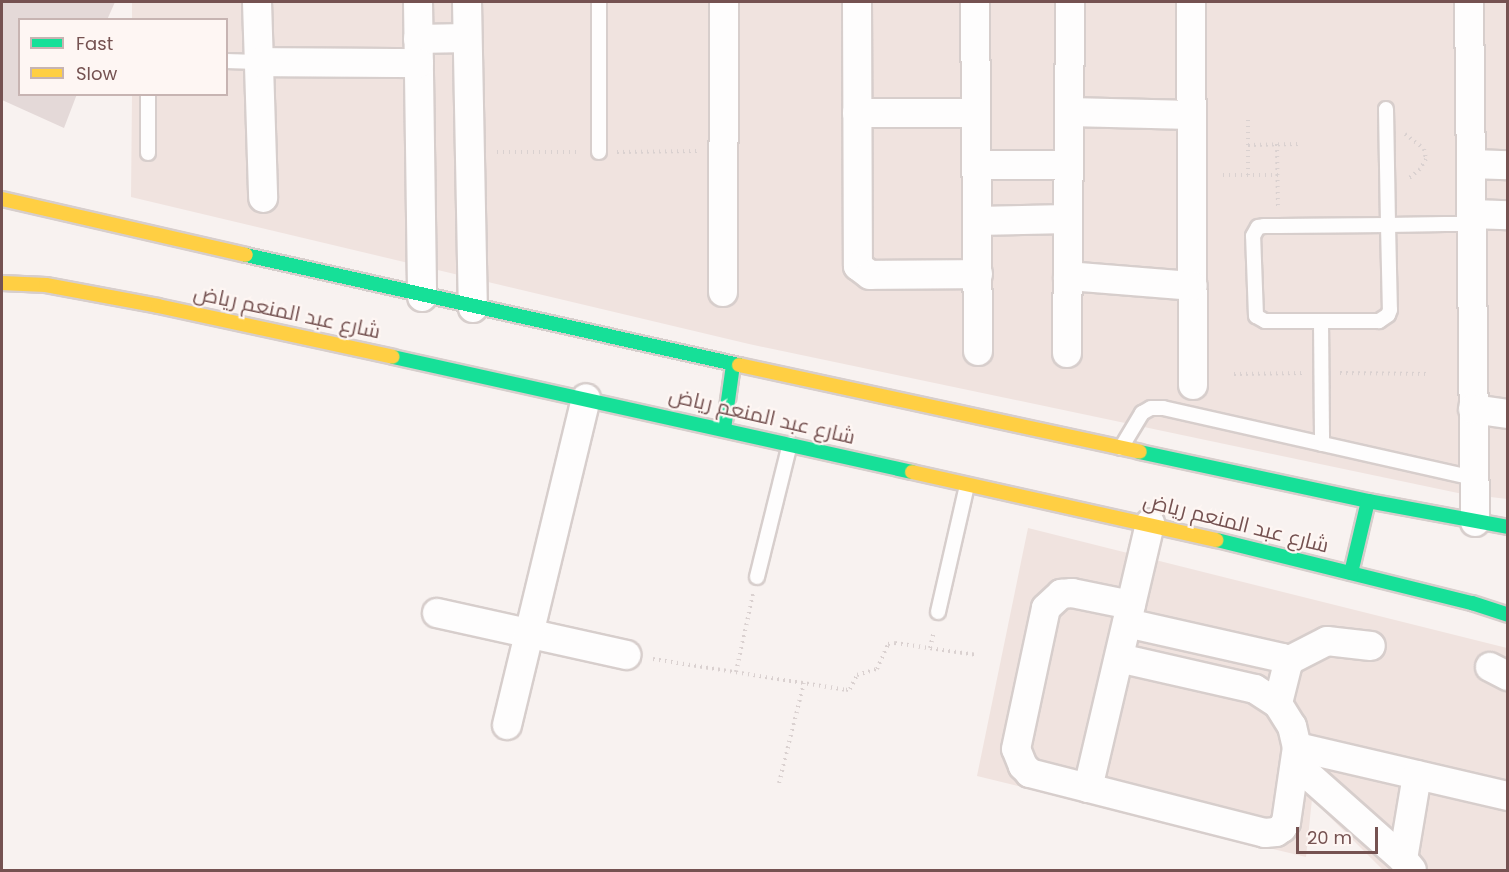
<!DOCTYPE html>
<meta charset="utf-8">
<style>
body{margin:0}
#map{position:relative;width:1509px;height:872px;overflow:hidden;background:#f8f2f0;font-family:Poppins,Cairo,sans-serif}
div>[style]{position:absolute}
.residential>*{inset:0;background:#f0e3df}
.building>*{inset:0;background:#e4d9d8}
.path>*{height:4px;margin-top:-2px;transform-origin:0;background:repeating-linear-gradient(90deg,#dad1d0 0 1.5px,transparent 0 6px)}
.roads{filter:drop-shadow(2px 0 #d7cecc) drop-shadow(-2px 0 #d7cecc) drop-shadow(0 2px #d7cecc) drop-shadow(0 -2px #d7cecc)}
.lane>*{height:14px;margin:-7px;padding:0 7px;transform-origin:7px;border-radius:7px;background:#fefdfd}
.street>*{height:28px;margin:-14px;padding:0 14px;transform-origin:14px;border-radius:14px;background:#fefdfd}
.fast>*{height:14px;margin:-7px;padding:0 7px;transform-origin:7px;border-radius:7px;background:#16e098}
.slow>*{height:14px;margin:-7px;padding:0 7px;transform-origin:7px;border-radius:7px;background:#ffcf43}
span{translate:-50% -50%;white-space:nowrap;text-align:center;line-height:1.15;-webkit-text-stroke:4.5px #fef6f3;paint-order:stroke}
.street-label{font-size:21px;color:#755251}
.frame{position:absolute;inset:0;border:3px solid #755251;pointer-events:none}
.legend{position:absolute;left:18px;top:18px;width:210px;height:78px;box-sizing:border-box;background:#fef6f3;border:2px solid #c7b4b2;margin:0;padding:8px 10px;list-style:none;font-size:18px;color:#755251}
.legend li{display:flex;align-items:center;gap:12px;height:30px}
.legend b{width:30px;border:2px solid #c7b4b2}
.scale{position:absolute;left:1296px;top:827px;width:82px;height:27px;box-sizing:border-box;border:3px solid #755251;border-top:0;padding-left:8px;font-size:18px;line-height:21px;white-space:nowrap;color:#755251;-webkit-text-stroke:4px #fef6f3;paint-order:stroke}
</style>
<div id="map">
<div class="residential">
<div style="clip-path:polygon(132px 2px,1507px 2px,1507px 499px,1458px 493px,749px 344px,131px 197px,132px 95px,226px 94px,226px 20px,132px 19px)"></div>
<div style="clip-path:polygon(1028px 528px,1507px 648px,1507px 870px,1383px 870px,1312px 799px,1306px 857px,977px 776px)"></div>
</div>
<div class="building">
<div style="clip-path:polygon(2px 2px,115px 2px,107px 20px,20px 20px,20px 94px,77px 94px,64px 128px,2px 100px)"></div>
</div>
<div class="path">
<div style="left:1405px;top:134px;width:24px;rotate:38deg"></div>
<div style="left:1424px;top:149px;width:10px;rotate:79deg"></div>
<div style="left:1426px;top:159px;width:12px;rotate:121deg"></div>
<div style="left:1420px;top:169px;width:16px;rotate:140deg"></div>
<div style="left:1277px;top:144px;width:62px;rotate:89.1deg"></div>
<div style="left:1248px;top:145px;width:52px;rotate:-1.1deg"></div>
<div style="left:497px;top:152px;width:83px"></div>
<div style="left:617px;top:152px;width:80px;rotate:-0.7deg"></div>
<div style="left:1223px;top:175px;width:55px"></div>
<div style="left:1248px;top:175px;width:58px;rotate:-90deg"></div>
<div style="left:1340px;top:373px;width:89px;rotate:0.6deg"></div>
<div style="left:1234px;top:374px;width:69px;rotate:-0.8deg"></div>
<div style="left:930px;top:648px;width:17px;rotate:-77deg"></div>
<div style="left:653px;top:659px;width:195px;rotate:9.1deg"></div>
<div style="left:846px;top:690px;width:4px;rotate:-14deg"></div>
<div style="left:850px;top:689px;width:16px;rotate:-63deg"></div>
<div style="left:857px;top:675px;width:21px;rotate:-17deg"></div>
<div style="left:877px;top:669px;width:27px;rotate:-66deg"></div>
<div style="left:888px;top:644px;width:7px;rotate:-8deg"></div>
<div style="left:895px;top:643px;width:83px;rotate:8.3deg"></div>
<div style="left:736px;top:672px;width:80px;rotate:-77.7deg"></div>
<div style="left:779px;top:783px;width:103px;rotate:-76deg"></div>
</div>
<div class="roads">
<div class="lane">
<div style="left:599px;top:2px;width:150px;rotate:90deg"></div>
<div style="left:226px;top:61px;width:32px;rotate:2deg"></div>
<div style="left:1386px;top:109px;width:116px;rotate:89deg"></div>
<div style="left:1388px;top:225px;width:85px;rotate:88.7deg"></div>
<div style="left:1390px;top:310px;width:5px;rotate:112deg"></div>
<div style="left:1388px;top:315px;width:11px;rotate:146deg"></div>
<div style="left:1379px;top:321px;width:114px;rotate:180deg"></div>
<div style="left:1265px;top:321px;width:10px;rotate:-151deg"></div>
<div style="left:1256px;top:316px;width:80px;rotate:-92.1deg"></div>
<div style="left:1253px;top:236px;width:10px;rotate:-61deg"></div>
<div style="left:1258px;top:227px;width:6px;rotate:-9deg"></div>
<div style="left:1264px;top:226px;width:14px"></div>
<div style="left:1278px;top:226px;width:110px;rotate:-0.5deg"></div>
<div style="left:1388px;top:225px;width:57px;rotate:-1deg"></div>
<div style="left:1445px;top:224px;width:27px"></div>
<div style="left:148px;top:153px;width:59px;rotate:-90deg"></div>
<div style="left:1321px;top:321px;width:123px;rotate:89.5deg"></div>
<div style="left:1121px;top:448px;width:41px;rotate:-59deg"></div>
<div style="left:1142px;top:413px;width:10px;rotate:-29deg"></div>
<div style="left:1151px;top:408px;width:12px"></div>
<div style="left:1163px;top:408px;width:319px;rotate:12.7deg"></div>
<div style="left:757px;top:577px;width:137px;rotate:-76.1deg"></div>
<div style="left:938px;top:612px;width:130px;rotate:-77.1deg"></div>
</div>
<div class="street">
<div style="left:257px;top:2px;width:196px;rotate:88.2deg"></div>
<div style="left:418px;top:2px;width:295px;rotate:89.2deg"></div>
<div style="left:467px;top:2px;width:306px;rotate:88.9deg"></div>
<div style="left:857px;top:2px;width:264px;rotate:89.8deg"></div>
<div style="left:858px;top:266px;width:15px;rotate:37deg"></div>
<div style="left:870px;top:275px;width:108px;rotate:-0.5deg"></div>
<div style="left:975px;top:2px;width:349px;rotate:89.5deg"></div>
<div style="left:1191px;top:2px;width:383px;rotate:89.7deg"></div>
<div style="left:1469px;top:2px;width:520px;rotate:89.34deg"></div>
<div style="left:418px;top:39px;width:49px;rotate:-1.2deg"></div>
<div style="left:258px;top:62px;width:161px;rotate:0.4deg"></div>
<div style="left:1069px;top:112px;width:123px;rotate:1.4deg"></div>
<div style="left:857px;top:113px;width:119px"></div>
<div style="left:1471px;top:164px;width:37px;rotate:2deg"></div>
<div style="left:977px;top:165px;width:92px"></div>
<div style="left:1472px;top:214px;width:36px;rotate:2deg"></div>
<div style="left:977px;top:221px;width:91px;rotate:-1.3deg"></div>
<div style="left:1068px;top:276px;width:125px;rotate:4.6deg"></div>
<div style="left:723px;top:292px;width:290px;rotate:-89.8deg"></div>
<div style="left:1067px;top:353px;width:351px;rotate:-89.5deg"></div>
<div style="left:1473px;top:409px;width:35px;rotate:8deg"></div>
<div style="left:437px;top:613px;width:194px;rotate:12.5deg"></div>
<div style="left:1127px;top:623px;width:159px;rotate:12.7deg"></div>
<div style="left:1282px;top:658px;width:10px;rotate:61deg"></div>
<div style="left:1287px;top:667px;width:38px;rotate:104deg"></div>
<div style="left:1119px;top:658px;width:139px;rotate:12.8deg"></div>
<div style="left:1255px;top:689px;width:27px;rotate:33deg"></div>
<div style="left:1278px;top:704px;width:26px;rotate:58deg"></div>
<div style="left:1292px;top:726px;width:22px;rotate:77deg"></div>
<div style="left:1297px;top:747px;width:76px;rotate:98.3deg"></div>
<div style="left:1286px;top:822px;width:7px;rotate:124deg"></div>
<div style="left:1282px;top:828px;width:7px;rotate:146deg"></div>
<div style="left:1276px;top:832px;width:11px;rotate:175deg"></div>
<div style="left:1265px;top:833px;width:243px;rotate:-165.7deg"></div>
<div style="left:1030px;top:773px;width:10px;rotate:-135deg"></div>
<div style="left:1023px;top:766px;width:18px;rotate:-112deg"></div>
<div style="left:1016px;top:749px;width:144px;rotate:-78deg"></div>
<div style="left:1046px;top:608px;width:21px;rotate:-43deg"></div>
<div style="left:1061px;top:594px;width:11px;rotate:-5deg"></div>
<div style="left:1072px;top:593px;width:60px;rotate:11.5deg"></div>
<div style="left:1286px;top:662px;width:46px;rotate:-27.1deg"></div>
<div style="left:1327px;top:641px;width:44px;rotate:6.5deg"></div>
<div style="left:1490px;top:667px;width:20px;rotate:27deg"></div>
<div style="left:507px;top:725px;width:336px;rotate:-76.4deg"></div>
<div style="left:1297px;top:747px;width:217px;rotate:13.1deg"></div>
<div style="left:1297px;top:765px;width:142px;rotate:41.6deg"></div>
<div style="left:1403px;top:859px;width:14px;rotate:51deg"></div>
<div style="left:1088px;top:788px;width:272px;rotate:-76.8deg"></div>
<div style="left:1403px;top:859px;width:85px;rotate:-80.5deg"></div>
</div>
<div class="fast">
<div style="left:246px;top:255px;width:505px;rotate:12.58deg"></div>
<div style="left:393px;top:357px;width:532px;rotate:12.49deg"></div>
<div style="left:724px;top:429px;width:65px;rotate:-82deg"></div>
<div style="left:1140px;top:452px;width:233px;rotate:12.1deg"></div>
<div style="left:1368px;top:501px;width:142px;rotate:10.5deg"></div>
<div style="left:1217px;top:540px;width:263px;rotate:13.9deg"></div>
<div style="left:1472px;top:603px;width:38px;rotate:18deg"></div>
<div style="left:1351px;top:573px;width:74px;rotate:-76.7deg"></div>
</div>
<div class="slow">
<div style="left:2px;top:199px;width:250px;rotate:12.9deg"></div>
<div style="left:2px;top:283px;width:44px;rotate:2.6deg"></div>
<div style="left:46px;top:285px;width:114px;rotate:10.6deg"></div>
<div style="left:158px;top:306px;width:240px;rotate:12.2deg"></div>
<div style="left:739px;top:365px;width:410px;rotate:12.2deg"></div>
<div style="left:912px;top:472px;width:312px;rotate:12.6deg"></div>
</div>
</div>
<div class="street-label">
<span style="left:287px;top:312px;rotate:12deg">شارع عبد المنعم رياض</span>
<span style="left:762px;top:416px;rotate:13deg">شارع عبد المنعم رياض</span>
<span style="left:1236px;top:523px;rotate:14deg">شارع عبد المنعم رياض</span>
</div>
<div class="frame"></div>
<ul class="legend">
<li><b style="height:8px;background:#16e098"></b>Fast</li>
<li><b style="height:8px;background:#ffcf43"></b>Slow</li>
</ul>
<div class="scale">20 m</div>
</div>
